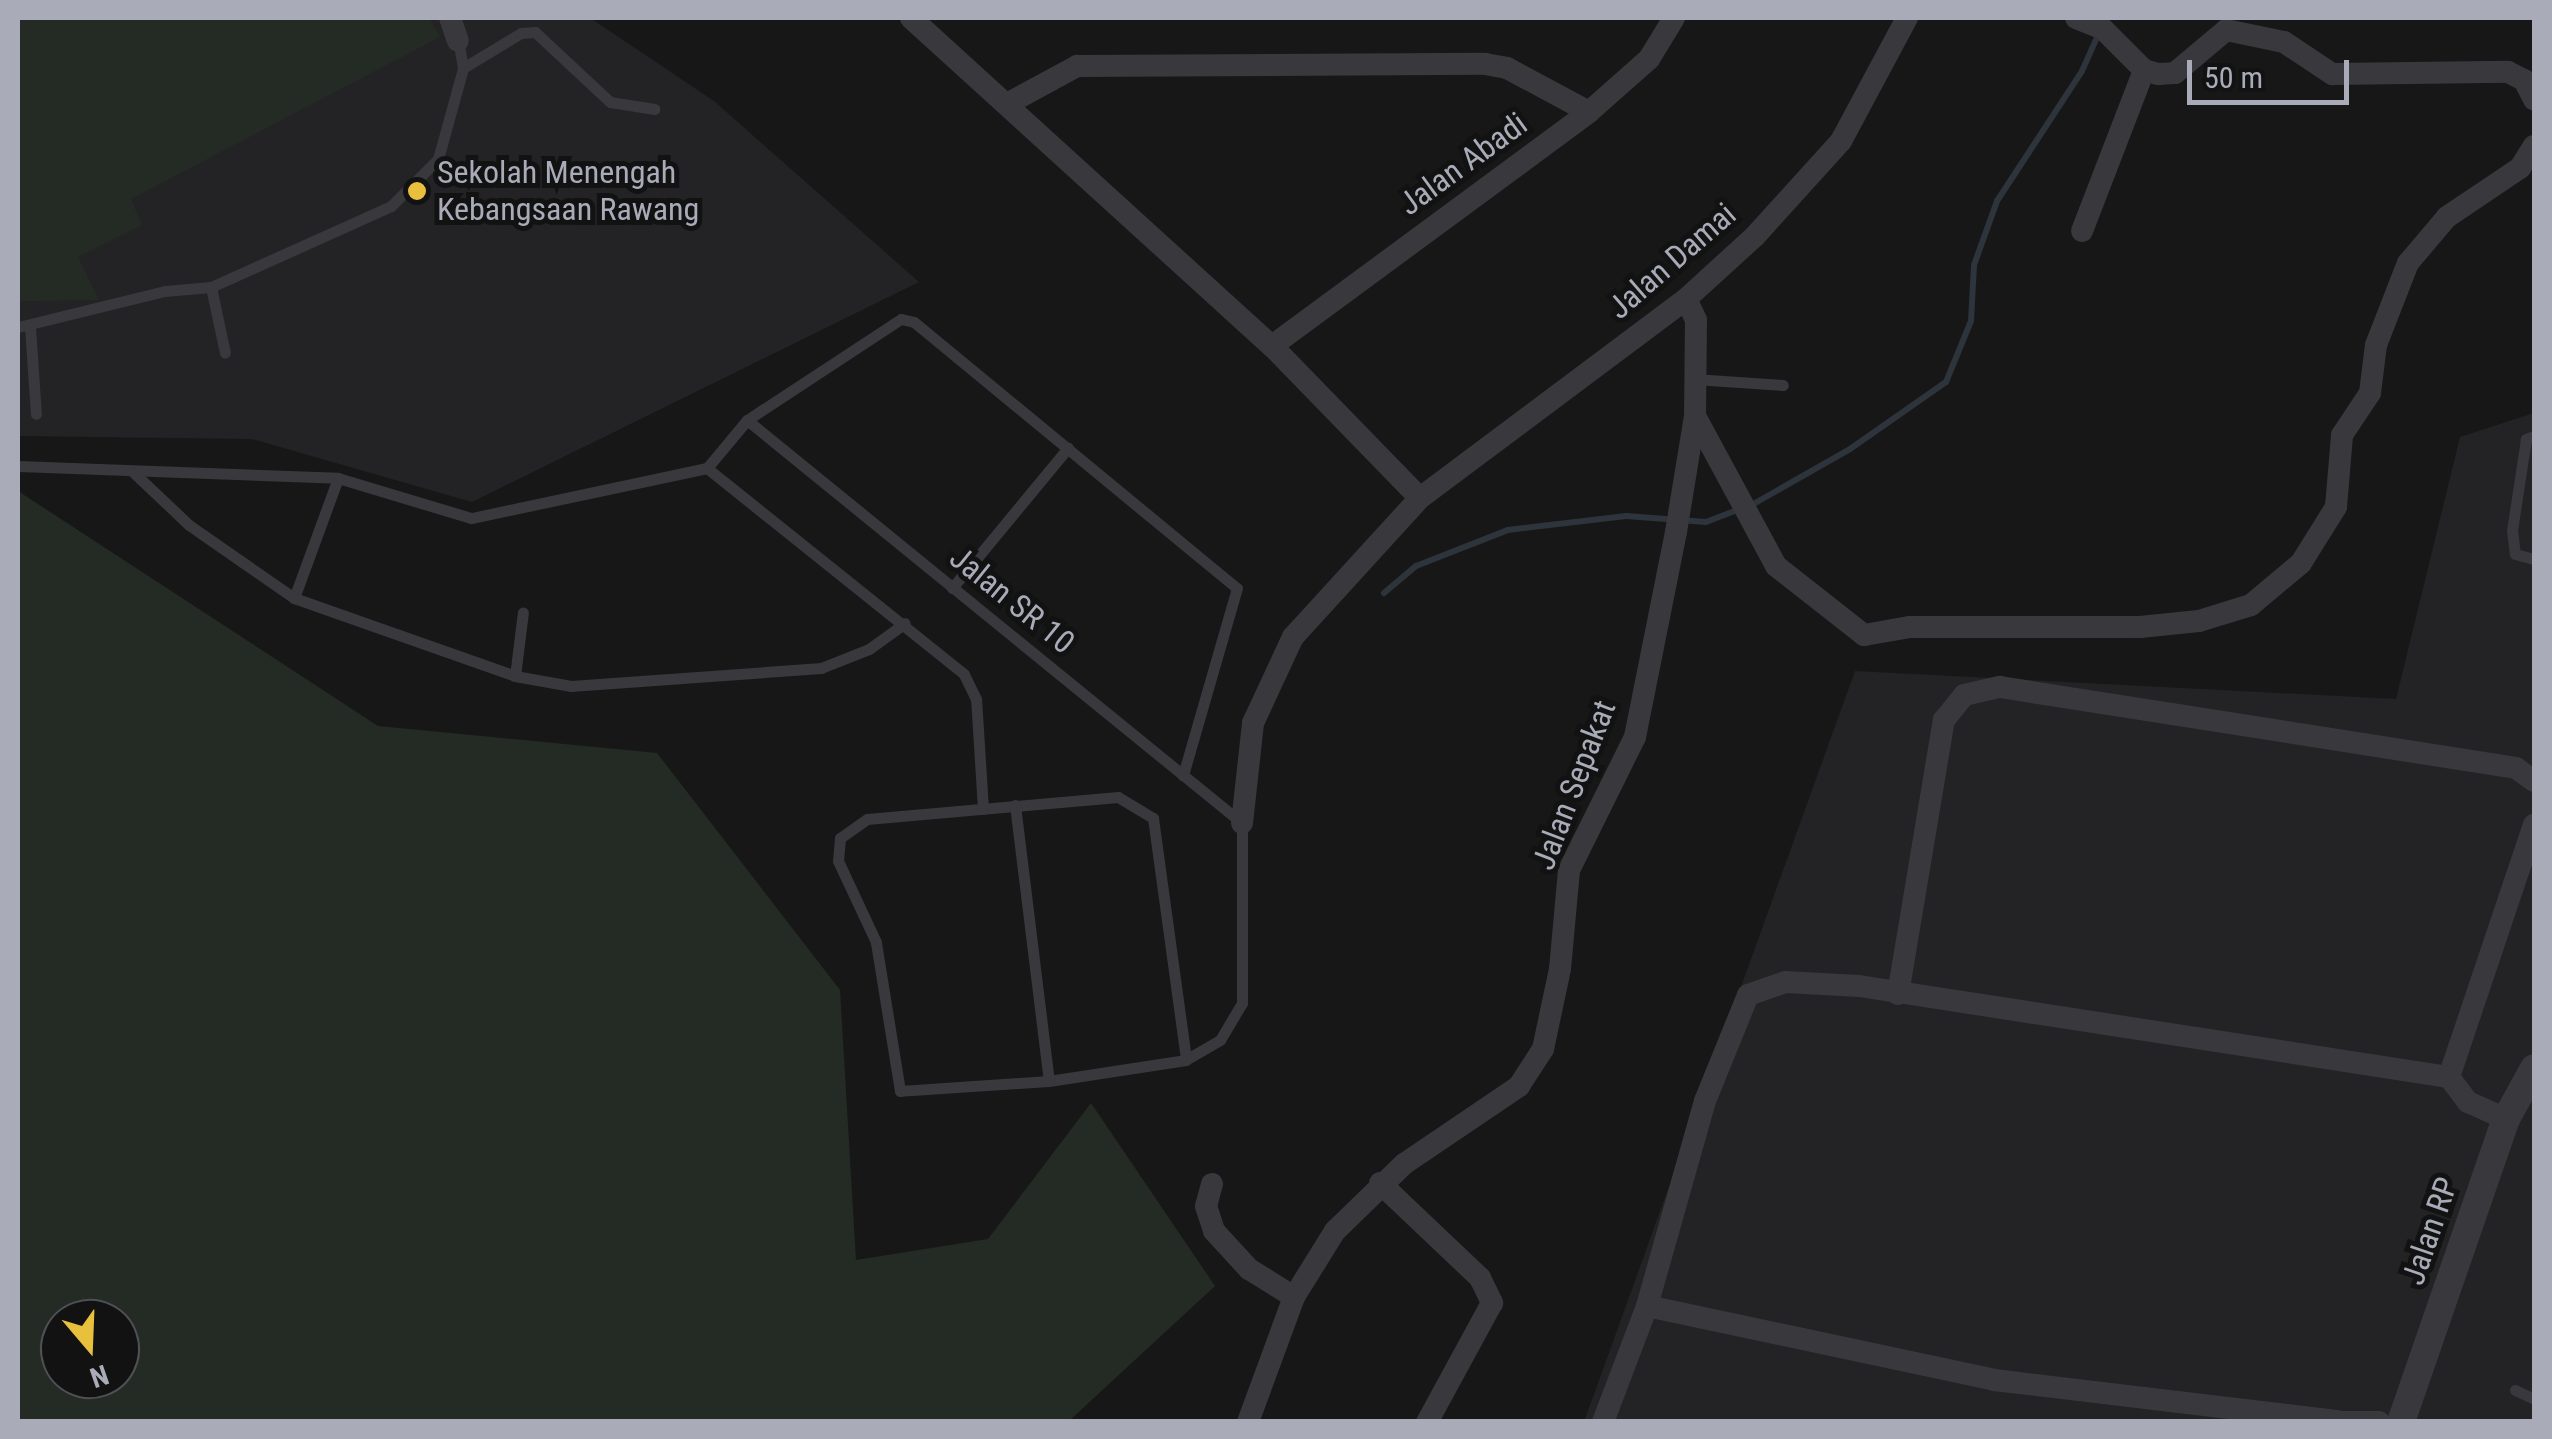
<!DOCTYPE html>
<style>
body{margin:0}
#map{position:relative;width:2552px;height:1439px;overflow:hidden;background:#171718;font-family:"Roboto Condensed",sans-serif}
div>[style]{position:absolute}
.built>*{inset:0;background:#232325}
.green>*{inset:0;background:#232b24}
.stream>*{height:6px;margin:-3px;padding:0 3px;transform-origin:3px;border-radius:3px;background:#2d343c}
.service>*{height:11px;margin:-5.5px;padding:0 5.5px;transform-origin:5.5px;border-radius:5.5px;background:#38383d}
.minor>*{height:22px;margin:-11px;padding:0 11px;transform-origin:11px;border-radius:11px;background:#38383d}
.tertiary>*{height:28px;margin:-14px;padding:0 14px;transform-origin:14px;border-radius:14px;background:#38383d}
.dots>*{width:28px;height:28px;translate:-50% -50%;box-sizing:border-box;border:5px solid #121213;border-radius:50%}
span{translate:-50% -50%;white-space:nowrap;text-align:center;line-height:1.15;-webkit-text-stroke:10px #121213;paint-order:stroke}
.street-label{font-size:32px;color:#a9acb8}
.poi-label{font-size:32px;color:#a9acb8}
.left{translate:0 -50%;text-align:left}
.frame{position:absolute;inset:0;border:20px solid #a9acb8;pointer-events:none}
.north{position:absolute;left:40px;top:1299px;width:100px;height:100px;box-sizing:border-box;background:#121213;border:2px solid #4e5055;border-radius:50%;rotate:161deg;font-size:28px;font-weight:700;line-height:40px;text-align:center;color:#a9acb8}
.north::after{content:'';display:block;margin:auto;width:35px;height:45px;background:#e9c03e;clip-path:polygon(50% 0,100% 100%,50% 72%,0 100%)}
.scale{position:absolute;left:2187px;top:60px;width:162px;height:45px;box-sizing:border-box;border:5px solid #a9acb8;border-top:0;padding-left:12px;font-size:30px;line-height:35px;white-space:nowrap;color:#a9acb8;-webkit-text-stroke:8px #121213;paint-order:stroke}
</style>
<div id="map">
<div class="built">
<div style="clip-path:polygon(18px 18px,590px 18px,714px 101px,919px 282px,472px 502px,252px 439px,18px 436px)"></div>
<div style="clip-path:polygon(2534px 413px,2534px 1421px,1584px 1422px,1855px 671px,2396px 699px,2460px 437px)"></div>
</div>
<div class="green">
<div style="clip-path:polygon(18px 18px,429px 18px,440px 37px,131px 199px,142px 225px,78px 257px,99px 300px,18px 301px)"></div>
<div style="clip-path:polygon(evenodd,18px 491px,378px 726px,657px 753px,840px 990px,856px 1260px,988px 1239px,1091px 1103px,1215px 1286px,1069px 1421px,18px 1421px,18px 491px,60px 1319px,120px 1319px,120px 1379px,60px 1379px,60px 1319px)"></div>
</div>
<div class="stream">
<div style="left:1750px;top:506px;width:115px;rotate:-29.7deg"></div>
<div style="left:1850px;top:449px;width:117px;rotate:-34.9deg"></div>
<div style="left:1946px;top:382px;width:66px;rotate:-67.7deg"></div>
<div style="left:1971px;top:321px;width:56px;rotate:-86.9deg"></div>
<div style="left:1974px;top:265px;width:68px;rotate:-70.2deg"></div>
<div style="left:1997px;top:201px;width:155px;rotate:-56.8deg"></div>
<div style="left:2082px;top:71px;width:39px;rotate:-66deg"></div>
<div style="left:1384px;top:593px;width:42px;rotate:-40.2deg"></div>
<div style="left:1416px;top:566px;width:99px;rotate:-21.4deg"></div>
<div style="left:1508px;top:530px;width:119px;rotate:-6.8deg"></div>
<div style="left:1626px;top:516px;width:80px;rotate:4.3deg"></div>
<div style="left:1706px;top:522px;width:34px;rotate:-21deg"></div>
</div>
<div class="service">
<div style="left:463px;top:68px;width:68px;rotate:-31.1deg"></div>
<div style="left:521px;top:33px;width:14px;rotate:-4deg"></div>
<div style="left:535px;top:32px;width:103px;rotate:43deg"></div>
<div style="left:610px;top:102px;width:45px;rotate:9deg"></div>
<div style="left:211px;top:287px;width:67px;rotate:78deg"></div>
<div style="left:18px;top:327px;width:151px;rotate:-13.8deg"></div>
<div style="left:165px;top:291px;width:46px;rotate:-5deg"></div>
<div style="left:211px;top:287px;width:197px;rotate:-24.2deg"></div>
<div style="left:391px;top:206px;width:66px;rotate:-45deg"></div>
<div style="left:438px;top:159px;width:94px;rotate:-74.6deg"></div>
<div style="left:463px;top:68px;width:27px;rotate:-100deg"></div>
<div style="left:30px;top:327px;width:87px;rotate:86.1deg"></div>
<div style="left:1694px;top:379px;width:89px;rotate:3.9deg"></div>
<div style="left:747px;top:420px;width:638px;rotate:39.15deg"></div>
<div style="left:1242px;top:823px;width:180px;rotate:90deg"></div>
<div style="left:1242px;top:1003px;width:43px;rotate:120.7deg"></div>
<div style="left:1220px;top:1040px;width:39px;rotate:150deg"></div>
<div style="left:1186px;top:1060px;width:139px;rotate:171.3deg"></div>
<div style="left:1049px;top:1081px;width:149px;rotate:176.2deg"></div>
<div style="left:900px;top:1091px;width:151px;rotate:-99.2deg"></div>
<div style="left:876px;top:942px;width:89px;rotate:-115.1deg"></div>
<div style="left:838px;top:861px;width:23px;rotate:-85deg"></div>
<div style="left:840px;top:838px;width:33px;rotate:-35deg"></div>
<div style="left:867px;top:819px;width:252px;rotate:-5deg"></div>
<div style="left:1118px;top:797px;width:41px;rotate:31deg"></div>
<div style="left:1153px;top:818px;width:244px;rotate:82.2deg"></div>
<div style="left:2534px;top:436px;width:9px;rotate:159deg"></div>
<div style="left:2526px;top:439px;width:92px;rotate:98.7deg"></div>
<div style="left:2512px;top:530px;width:24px;rotate:83deg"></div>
<div style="left:2515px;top:554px;width:20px;rotate:15deg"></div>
<div style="left:18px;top:466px;width:320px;rotate:2.1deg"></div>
<div style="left:707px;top:468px;width:241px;rotate:168deg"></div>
<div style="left:471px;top:518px;width:139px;rotate:-163.3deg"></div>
<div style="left:338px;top:478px;width:128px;rotate:110.1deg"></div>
<div style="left:294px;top:598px;width:234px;rotate:19.4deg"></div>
<div style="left:515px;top:676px;width:57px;rotate:10.1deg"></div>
<div style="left:571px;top:686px;width:251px;rotate:-4.1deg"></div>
<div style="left:821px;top:668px;width:52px;rotate:-21.6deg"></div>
<div style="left:869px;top:649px;width:44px;rotate:-35.8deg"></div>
<div style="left:133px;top:472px;width:77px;rotate:43.4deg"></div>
<div style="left:189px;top:525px;width:128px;rotate:34.8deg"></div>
<div style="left:952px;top:588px;width:182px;rotate:-50.4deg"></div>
<div style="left:515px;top:676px;width:64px;rotate:-82.9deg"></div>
<div style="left:1015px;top:805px;width:278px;rotate:83deg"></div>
<div style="left:983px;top:809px;width:110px;rotate:-93.6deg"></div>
<div style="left:976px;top:699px;width:28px;rotate:-116deg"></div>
<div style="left:964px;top:674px;width:329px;rotate:-141.3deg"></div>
<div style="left:707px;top:468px;width:62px;rotate:-50.2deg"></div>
<div style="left:747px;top:420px;width:184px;rotate:-33.3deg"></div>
<div style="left:901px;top:319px;width:13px;rotate:13deg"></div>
<div style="left:914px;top:322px;width:418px;rotate:39.5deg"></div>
<div style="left:1237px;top:588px;width:195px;rotate:106.1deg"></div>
<div style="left:2515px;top:1390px;width:21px;rotate:25deg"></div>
</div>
<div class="minor">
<div style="left:450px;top:18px;width:24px;rotate:71deg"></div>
<div style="left:911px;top:18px;width:488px;rotate:42.3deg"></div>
<div style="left:1272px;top:346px;width:212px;rotate:45.8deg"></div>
<div style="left:2076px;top:18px;width:29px;rotate:22deg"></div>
<div style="left:2103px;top:29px;width:58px;rotate:45deg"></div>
<div style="left:2144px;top:70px;width:15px;rotate:16deg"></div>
<div style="left:2158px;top:74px;width:17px;rotate:-3deg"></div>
<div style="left:2175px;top:73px;width:67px;rotate:-40.1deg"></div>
<div style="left:2226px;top:30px;width:59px;rotate:11.7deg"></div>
<div style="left:2284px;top:42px;width:58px;rotate:33.7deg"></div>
<div style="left:2332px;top:74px;width:176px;rotate:-0.7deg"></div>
<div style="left:2508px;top:72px;width:18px;rotate:27deg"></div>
<div style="left:2524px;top:80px;width:22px;rotate:63deg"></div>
<div style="left:1007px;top:104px;width:80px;rotate:-28.5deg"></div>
<div style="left:1077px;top:66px;width:408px;rotate:-0.3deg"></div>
<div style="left:1485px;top:64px;width:22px;rotate:10deg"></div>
<div style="left:1507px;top:68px;width:93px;rotate:28.2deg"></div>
<div style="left:2082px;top:231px;width:173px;rotate:-68.9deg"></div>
<div style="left:1272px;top:346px;width:394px;rotate:-36.4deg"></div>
<div style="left:1589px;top:112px;width:80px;rotate:-41.5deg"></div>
<div style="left:1649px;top:59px;width:48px;rotate:-58.6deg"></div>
<div style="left:1695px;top:416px;width:170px;rotate:61.6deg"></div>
<div style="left:1776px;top:566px;width:112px;rotate:38.1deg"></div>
<div style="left:1864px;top:635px;width:47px;rotate:-9.9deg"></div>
<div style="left:1910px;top:627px;width:230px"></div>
<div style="left:2140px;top:627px;width:59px;rotate:-5.8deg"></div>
<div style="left:2199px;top:621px;width:54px;rotate:-17.1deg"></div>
<div style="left:2251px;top:605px;width:65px;rotate:-40deg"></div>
<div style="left:2301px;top:563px;width:66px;rotate:-58deg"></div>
<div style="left:2336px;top:507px;width:72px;rotate:-85.2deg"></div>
<div style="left:2342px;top:435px;width:50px;rotate:-56.3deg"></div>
<div style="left:2370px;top:393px;width:48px;rotate:-82.9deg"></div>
<div style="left:2376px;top:345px;width:88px;rotate:-68.7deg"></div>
<div style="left:2408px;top:263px;width:60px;rotate:-49.7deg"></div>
<div style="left:2447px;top:217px;width:88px;rotate:-33.9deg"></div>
<div style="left:2520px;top:168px;width:26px;rotate:-58deg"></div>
<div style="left:1242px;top:823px;width:101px;rotate:-83.7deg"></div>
<div style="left:1253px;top:723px;width:95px;rotate:-65.1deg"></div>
<div style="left:1293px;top:637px;width:188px;rotate:-47.6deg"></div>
<div style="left:1420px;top:498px;width:332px;rotate:-36.8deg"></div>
<div style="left:1686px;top:299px;width:93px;rotate:-42.4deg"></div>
<div style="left:1755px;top:236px;width:128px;rotate:-47.8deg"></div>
<div style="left:1841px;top:141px;width:140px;rotate:-61.8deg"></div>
<div style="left:1898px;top:994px;width:278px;rotate:-80.5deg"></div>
<div style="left:1944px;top:720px;width:32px;rotate:-51deg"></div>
<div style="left:1964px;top:695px;width:37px;rotate:-13deg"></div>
<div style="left:2000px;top:687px;width:522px;rotate:8.92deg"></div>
<div style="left:2516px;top:768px;width:22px;rotate:36deg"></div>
<div style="left:2449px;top:1077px;width:266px;rotate:-71.4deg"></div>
<div style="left:1380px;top:1183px;width:138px;rotate:43.5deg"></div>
<div style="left:1480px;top:1278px;width:28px;rotate:64deg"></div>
<div style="left:1492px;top:1303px;width:136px;rotate:118.6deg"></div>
<div style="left:1212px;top:1184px;width:23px;rotate:105deg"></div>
<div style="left:1206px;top:1206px;width:26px;rotate:72deg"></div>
<div style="left:1214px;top:1231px;width:52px;rotate:47.4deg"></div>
<div style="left:1249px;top:1269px;width:53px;rotate:31.9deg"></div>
<div style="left:1647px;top:1306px;width:355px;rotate:12deg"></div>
<div style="left:1994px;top:1380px;width:345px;rotate:6.8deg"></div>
<div style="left:1248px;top:1422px;width:133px;rotate:-69.8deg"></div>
<div style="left:1294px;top:1297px;width:78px;rotate:-58.2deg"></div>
<div style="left:1335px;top:1231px;width:96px;rotate:-44.2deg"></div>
<div style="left:1404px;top:1164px;width:139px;rotate:-34.1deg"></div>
<div style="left:1519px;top:1086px;width:44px;rotate:-57deg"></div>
<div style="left:1543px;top:1049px;width:82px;rotate:-78deg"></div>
<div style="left:1560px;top:969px;width:99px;rotate:-84.8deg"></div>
<div style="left:1569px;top:870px;width:148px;rotate:-63.6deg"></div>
<div style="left:1635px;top:737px;width:209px;rotate:-78.7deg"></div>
<div style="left:1676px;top:532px;width:118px;rotate:-80.7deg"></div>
<div style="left:1695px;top:416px;width:96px;rotate:-89.4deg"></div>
<div style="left:1696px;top:320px;width:23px;rotate:-115deg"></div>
<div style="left:1603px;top:1422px;width:124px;rotate:-69.2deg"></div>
<div style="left:1647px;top:1306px;width:213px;rotate:-74.2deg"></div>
<div style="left:1705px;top:1101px;width:114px;rotate:-67.9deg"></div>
<div style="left:1748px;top:995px;width:39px;rotate:-19deg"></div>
<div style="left:1785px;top:982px;width:74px;rotate:3.1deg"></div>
<div style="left:1859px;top:986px;width:597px;rotate:8.77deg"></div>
<div style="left:2449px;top:1077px;width:31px;rotate:53deg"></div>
<div style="left:2468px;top:1102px;width:42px;rotate:24.1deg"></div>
<div style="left:2337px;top:1422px;width:42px"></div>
</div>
<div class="tertiary">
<div style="left:2401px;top:1422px;width:321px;rotate:-70.9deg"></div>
<div style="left:2506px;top:1119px;width:58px;rotate:-61.2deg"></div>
</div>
<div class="dots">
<div style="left:417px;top:191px;background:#e9c03e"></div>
</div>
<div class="street-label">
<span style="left:1463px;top:164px;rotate:-36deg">Jalan Abadi</span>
<span style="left:1672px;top:261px;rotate:-41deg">Jalan Damai</span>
<span style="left:1012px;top:600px;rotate:39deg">Jalan SR 10</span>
<span style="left:1574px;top:785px;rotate:-69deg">Jalan Sepakat</span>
<span style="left:2430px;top:1231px;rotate:-71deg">Jalan RP</span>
</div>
<div class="poi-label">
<span class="left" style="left:437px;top:191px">Sekolah Menengah<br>Kebangsaan Rawang</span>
</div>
<div class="frame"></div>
<div class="north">N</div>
<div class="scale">50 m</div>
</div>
